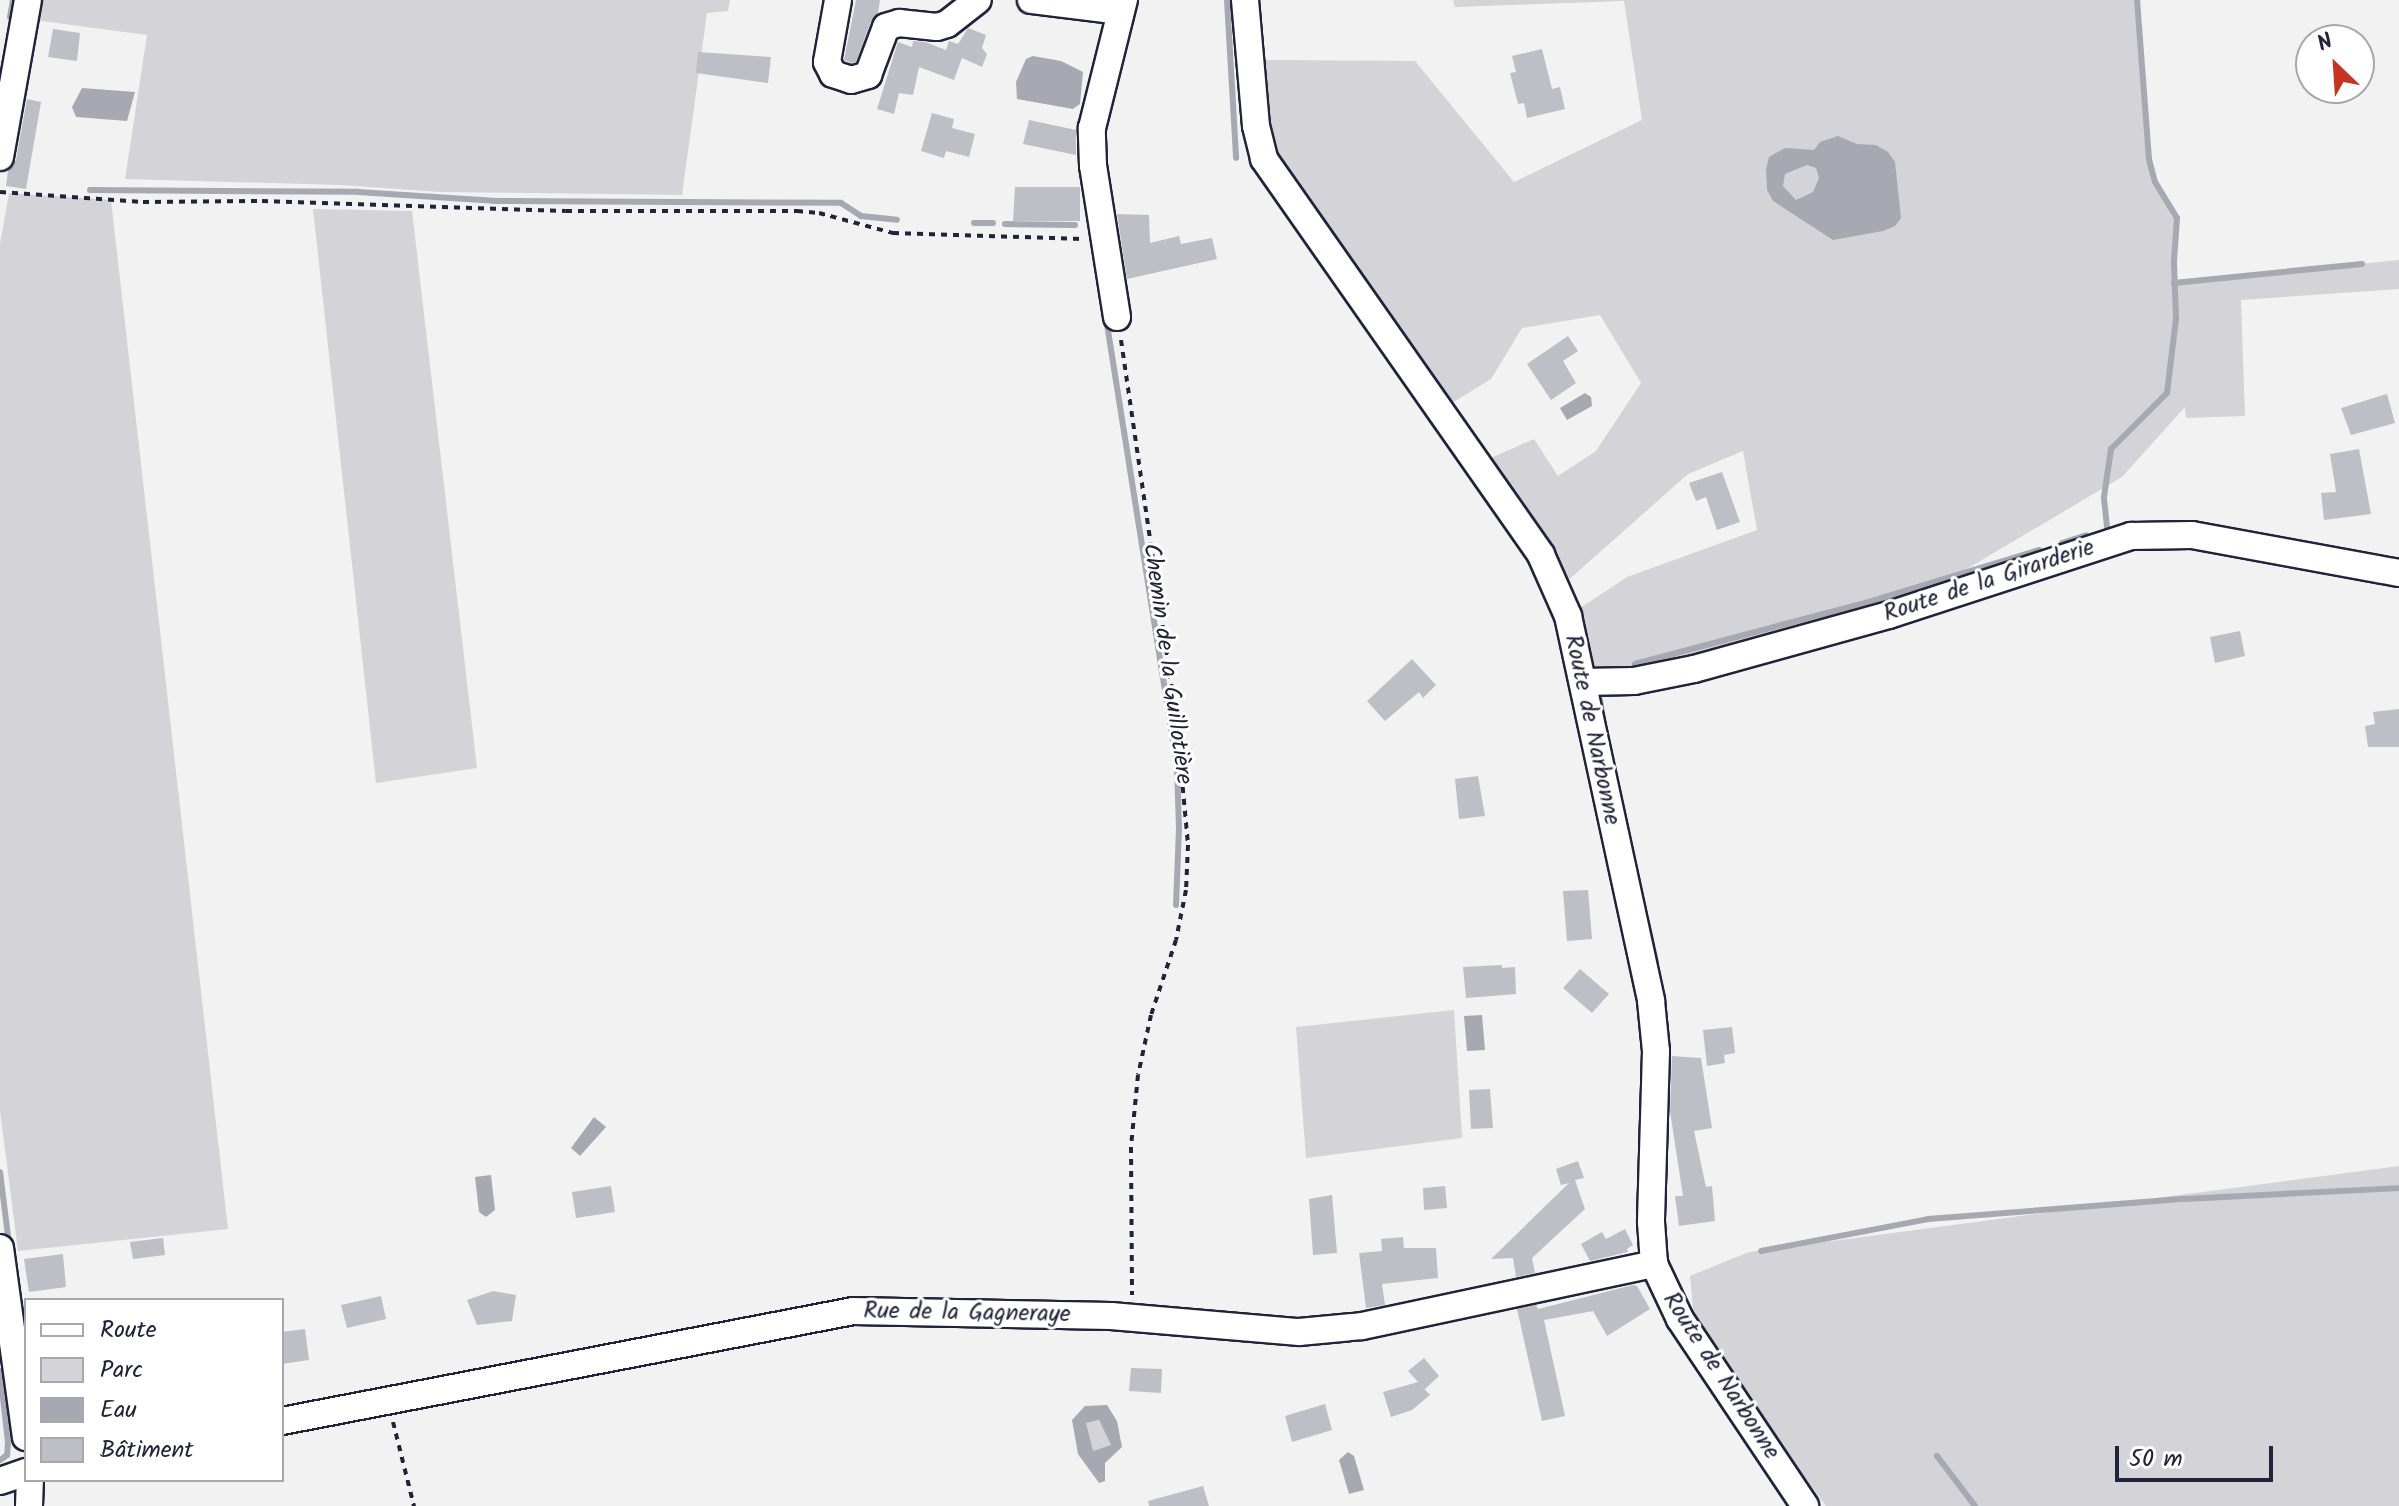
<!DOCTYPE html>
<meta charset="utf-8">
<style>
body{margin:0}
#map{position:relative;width:2399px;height:1506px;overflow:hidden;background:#f2f2f3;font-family:Kalam,sans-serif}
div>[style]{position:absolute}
.green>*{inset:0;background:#d3d3d8}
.water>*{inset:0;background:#a8a8b2}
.stream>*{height:6px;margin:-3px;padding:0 3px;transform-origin:3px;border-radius:3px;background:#a8a8b2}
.building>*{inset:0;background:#bebec6}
.path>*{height:4px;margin-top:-2px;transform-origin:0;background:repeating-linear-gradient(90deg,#22223b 0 6px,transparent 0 12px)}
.roads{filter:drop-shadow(2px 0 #22223b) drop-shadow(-2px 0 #22223b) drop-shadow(0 2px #22223b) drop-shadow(0 -2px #22223b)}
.minor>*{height:26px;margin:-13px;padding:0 13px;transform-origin:13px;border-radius:13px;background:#fff}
span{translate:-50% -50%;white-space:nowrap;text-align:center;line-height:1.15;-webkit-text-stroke:6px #fff;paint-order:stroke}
.street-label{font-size:24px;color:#22223b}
.legend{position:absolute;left:24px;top:1298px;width:260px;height:184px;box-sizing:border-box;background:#fff;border:2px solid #a7a7b1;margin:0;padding:10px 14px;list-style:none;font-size:24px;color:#22223b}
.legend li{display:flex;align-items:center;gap:16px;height:40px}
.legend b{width:40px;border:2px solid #a7a7b1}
.north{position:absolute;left:2295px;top:24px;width:80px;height:80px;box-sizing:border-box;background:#fff;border:2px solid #a7a7b1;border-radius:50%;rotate:335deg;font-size:22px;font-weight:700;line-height:32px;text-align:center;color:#22223b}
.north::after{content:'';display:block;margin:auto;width:28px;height:36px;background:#c8321e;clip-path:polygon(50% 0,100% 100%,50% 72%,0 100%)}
.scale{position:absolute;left:2115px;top:1446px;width:158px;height:36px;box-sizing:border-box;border:4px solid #22223b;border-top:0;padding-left:10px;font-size:24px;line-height:28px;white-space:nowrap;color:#22223b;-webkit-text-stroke:6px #fff;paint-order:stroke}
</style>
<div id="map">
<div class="green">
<div style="clip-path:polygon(38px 0,730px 0,728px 11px,707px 13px,682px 195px,441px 192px,341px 185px,125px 179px,147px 35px,34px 20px)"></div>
<div style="clip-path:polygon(1453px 0,2137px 0,2149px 159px,2155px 182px,2177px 218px,2174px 283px,2399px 260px,2399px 289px,2241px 300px,2245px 416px,2186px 418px,2185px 407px,2122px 477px,1889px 615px,1583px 682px,1568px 616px,1627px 577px,1757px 530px,1743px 451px,1688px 474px,1556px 591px,1477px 464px,1534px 439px,1558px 476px,1596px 451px,1641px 383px,1600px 315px,1522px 328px,1491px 379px,1439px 411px,1276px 181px,1250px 60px,1415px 61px,1514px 182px,1642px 120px,1624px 1px,1455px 7px)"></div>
<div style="clip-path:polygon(9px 193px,111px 200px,228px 1229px,18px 1251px,0 1111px,0 244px)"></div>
<div style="clip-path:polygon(313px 209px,412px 211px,477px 768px,376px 783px)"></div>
<div style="clip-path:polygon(1454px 1010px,1462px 1138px,1306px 1158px,1296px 1027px)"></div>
<div style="clip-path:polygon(2399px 1166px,2399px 1506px,1826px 1506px,1709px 1348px,1693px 1308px,1690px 1276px,1749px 1252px)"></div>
<div style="clip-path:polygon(1099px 1420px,1111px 1445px,1092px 1452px,1086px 1423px)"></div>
</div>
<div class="water">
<div style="clip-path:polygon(1033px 56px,1061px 61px,1083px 72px,1080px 104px,1073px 109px,1017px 99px,1016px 82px,1026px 59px)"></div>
<div style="clip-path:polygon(82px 88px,135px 92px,127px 121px,76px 117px,72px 107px)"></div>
<div style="clip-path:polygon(evenodd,1838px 136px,1857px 144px,1876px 145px,1888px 152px,1895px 162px,1901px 218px,1895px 226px,1883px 231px,1833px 240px,1773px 201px,1767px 190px,1766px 169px,1769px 157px,1785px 148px,1814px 150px,1820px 142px,1838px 136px,1807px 165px,1816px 168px,1819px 178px,1813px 192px,1796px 200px,1783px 186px,1785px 174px,1807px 165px)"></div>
<div style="clip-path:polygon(1585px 393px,1591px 397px,1592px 406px,1567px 420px,1560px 408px)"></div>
<div style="clip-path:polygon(1482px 1015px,1485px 1050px,1467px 1051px,1464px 1016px)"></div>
<div style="clip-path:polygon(594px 1117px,606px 1127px,580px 1156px,571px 1148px)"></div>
<div style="clip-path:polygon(491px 1175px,495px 1210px,486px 1217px,479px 1212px,475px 1177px)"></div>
<div style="clip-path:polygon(evenodd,1107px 1405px,1117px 1421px,1122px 1447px,1105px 1463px,1105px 1481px,1099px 1483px,1078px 1454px,1072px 1420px,1085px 1406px,1107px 1405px,1099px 1420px,1111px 1445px,1093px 1451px,1086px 1423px,1099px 1420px)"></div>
<div style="clip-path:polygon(1348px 1452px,1354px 1456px,1364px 1490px,1349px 1494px,1339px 1460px)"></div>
</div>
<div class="stream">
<div style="left:1227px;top:0;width:158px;rotate:86.7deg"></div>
<div style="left:10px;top:17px;width:17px;rotate:-80deg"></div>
<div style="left:90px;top:190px;width:268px;rotate:0.4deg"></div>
<div style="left:358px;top:192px;width:139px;rotate:3.7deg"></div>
<div style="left:497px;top:201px;width:344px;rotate:0.3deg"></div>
<div style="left:841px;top:203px;width:24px;rotate:33deg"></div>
<div style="left:861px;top:216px;width:36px;rotate:6deg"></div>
<div style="left:974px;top:223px;width:19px"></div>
<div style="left:1005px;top:224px;width:70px;rotate:0.8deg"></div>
<div style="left:2174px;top:283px;width:189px;rotate:-5.8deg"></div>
<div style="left:1106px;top:318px;width:453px;rotate:81deg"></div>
<div style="left:1177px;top:765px;width:63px;rotate:88.2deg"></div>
<div style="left:1179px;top:828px;width:77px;rotate:92.2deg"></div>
<div style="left:2107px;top:527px;width:30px;rotate:-96deg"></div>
<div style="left:2104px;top:497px;width:49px;rotate:-81.7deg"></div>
<div style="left:2111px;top:449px;width:79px;rotate:-45deg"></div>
<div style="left:2167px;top:393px;width:75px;rotate:-83.1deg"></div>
<div style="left:2176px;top:319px;width:58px;rotate:-92deg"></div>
<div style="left:2174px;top:261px;width:43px;rotate:-86deg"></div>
<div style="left:2177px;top:218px;width:42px;rotate:-121.4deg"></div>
<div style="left:2155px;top:182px;width:24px;rotate:-105deg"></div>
<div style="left:2149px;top:159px;width:159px;rotate:-94.3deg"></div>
<div style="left:2062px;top:543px;width:25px;rotate:-18deg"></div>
<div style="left:1635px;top:664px;width:241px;rotate:-14.9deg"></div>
<div style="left:1868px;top:602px;width:179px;rotate:-16.9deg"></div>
<div style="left:1600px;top:700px;width:24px;rotate:81deg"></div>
<div style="left:1647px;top:922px;width:41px;rotate:77.3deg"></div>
<div style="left:0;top:1172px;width:73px;rotate:82.9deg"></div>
<div style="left:1761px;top:1251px;width:170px;rotate:-10.8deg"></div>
<div style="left:1928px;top:1219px;width:257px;rotate:-4.5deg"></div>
<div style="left:2184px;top:1199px;width:215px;rotate:-2.9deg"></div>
<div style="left:0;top:1371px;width:71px;rotate:83.6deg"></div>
<div style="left:8px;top:1442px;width:13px;rotate:94deg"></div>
<div style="left:7px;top:1455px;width:9px;rotate:144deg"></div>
<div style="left:1937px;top:1456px;width:63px;rotate:52.8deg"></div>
</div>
<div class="building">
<div style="clip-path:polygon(856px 0,880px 0,878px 13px,871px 21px,856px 62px,851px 63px,844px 60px)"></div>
<div style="clip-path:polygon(968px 28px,986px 35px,982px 48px,987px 54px,982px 67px,962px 58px,954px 80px,919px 67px,913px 95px,899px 93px,894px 114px,877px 109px,898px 42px,912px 47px,913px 41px,925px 42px,946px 50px,949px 41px,958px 44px)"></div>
<div style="clip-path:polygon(53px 29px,80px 33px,77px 61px,48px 57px)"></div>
<div style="clip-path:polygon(1542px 49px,1552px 89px,1560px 87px,1565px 109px,1527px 118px,1524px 103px,1518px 104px,1510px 73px,1516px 72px,1512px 56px)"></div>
<div style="clip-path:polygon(698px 52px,771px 57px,768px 83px,696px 73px)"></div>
<div style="clip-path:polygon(27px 99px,41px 102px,26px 189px,6px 186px,8px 170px,16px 160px)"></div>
<div style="clip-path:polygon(932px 113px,954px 119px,952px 128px,975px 134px,969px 157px,946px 151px,944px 158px,921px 151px)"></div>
<div style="clip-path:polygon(1029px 120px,1076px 130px,1076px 155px,1023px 144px)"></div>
<div style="clip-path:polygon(1015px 187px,1080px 187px,1080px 221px,1013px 221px)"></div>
<div style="clip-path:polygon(1117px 214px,1149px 215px,1150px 243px,1179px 236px,1181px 244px,1212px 238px,1217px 259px,1127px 279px)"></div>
<div style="clip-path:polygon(1568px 336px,1578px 351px,1563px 361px,1576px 383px,1551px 400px,1527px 364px)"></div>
<div style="clip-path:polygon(2387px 394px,2395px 423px,2351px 435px,2341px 408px)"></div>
<div style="clip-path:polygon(2359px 449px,2371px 514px,2324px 520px,2321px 493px,2336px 492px,2330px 454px)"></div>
<div style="clip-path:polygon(1722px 472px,1740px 522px,1717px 530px,1706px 497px,1696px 501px,1689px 483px)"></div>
<div style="clip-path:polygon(2240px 631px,2245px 656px,2215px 663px,2210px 637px)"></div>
<div style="clip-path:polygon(1412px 659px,1436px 685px,1423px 698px,1419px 692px,1385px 721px,1367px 701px)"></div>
<div style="clip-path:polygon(2399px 709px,2399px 747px,2368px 747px,2365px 726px,2375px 724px,2373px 712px)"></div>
<div style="clip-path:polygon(1478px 776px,1485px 816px,1459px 819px,1455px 779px)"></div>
<div style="clip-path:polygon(1588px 890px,1592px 939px,1567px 941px,1563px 891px)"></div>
<div style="clip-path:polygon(1502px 965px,1502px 968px,1515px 967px,1516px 994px,1466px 998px,1463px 967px)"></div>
<div style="clip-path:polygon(1580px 969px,1609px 994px,1592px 1013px,1563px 988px)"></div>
<div style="clip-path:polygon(1732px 1027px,1735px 1053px,1724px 1055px,1725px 1063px,1707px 1066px,1703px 1030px)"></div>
<div style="clip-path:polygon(1672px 1056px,1701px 1058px,1712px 1128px,1694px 1131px,1706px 1187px,1712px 1186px,1715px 1221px,1679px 1226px,1675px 1196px,1683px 1196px,1670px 1111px)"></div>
<div style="clip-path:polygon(1490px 1089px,1493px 1128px,1471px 1129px,1469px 1090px)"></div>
<div style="clip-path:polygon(1578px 1161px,1584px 1178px,1575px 1180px,1585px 1209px,1532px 1258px,1535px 1273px,1516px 1277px,1513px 1258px,1491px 1259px,1569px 1183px,1561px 1185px,1556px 1169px)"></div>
<div style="clip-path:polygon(611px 1186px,615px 1212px,576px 1218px,572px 1192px)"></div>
<div style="clip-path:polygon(1445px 1186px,1447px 1208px,1424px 1210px,1423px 1188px)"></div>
<div style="clip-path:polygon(1332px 1195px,1337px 1253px,1313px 1255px,1309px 1199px)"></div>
<div style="clip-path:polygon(1625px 1229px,1633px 1245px,1627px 1249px,1628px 1252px,1590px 1261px,1581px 1244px,1602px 1232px,1606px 1239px)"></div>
<div style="clip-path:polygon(1403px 1237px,1404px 1248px,1436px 1248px,1438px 1278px,1382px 1284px,1385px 1305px,1366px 1308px,1359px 1253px,1382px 1251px,1381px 1239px)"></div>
<div style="clip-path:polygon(163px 1238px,165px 1255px,133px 1259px,130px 1242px)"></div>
<div style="clip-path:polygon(63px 1254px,66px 1287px,29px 1292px,24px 1259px)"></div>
<div style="clip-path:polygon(1633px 1285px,1637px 1286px,1650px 1309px,1607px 1336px,1593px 1311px,1544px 1320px,1565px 1416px,1542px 1421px,1517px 1309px,1536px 1305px,1538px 1309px)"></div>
<div style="clip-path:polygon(493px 1291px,516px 1295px,512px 1321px,477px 1325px,467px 1300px)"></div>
<div style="clip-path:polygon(381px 1296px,386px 1319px,347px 1328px,341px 1305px)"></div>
<div style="clip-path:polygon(305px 1329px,309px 1360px,282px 1364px,282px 1332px)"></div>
<div style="clip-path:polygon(1424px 1358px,1439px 1376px,1425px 1389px,1419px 1383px,1430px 1395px,1412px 1410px,1391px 1417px,1383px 1392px,1418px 1382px,1408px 1371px)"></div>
<div style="clip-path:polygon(1131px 1368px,1162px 1369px,1161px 1393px,1129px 1391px)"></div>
<div style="clip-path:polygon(1325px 1404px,1332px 1430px,1292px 1442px,1285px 1416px)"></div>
<div style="clip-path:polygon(1203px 1486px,1209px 1506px,1149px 1506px,1148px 1501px)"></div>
</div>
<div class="path">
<div style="left:0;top:192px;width:143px;rotate:4deg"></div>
<div style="left:143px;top:202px;width:119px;rotate:-0.5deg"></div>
<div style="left:262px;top:201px;width:304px;rotate:1.9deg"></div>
<div style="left:566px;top:211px;width:231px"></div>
<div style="left:797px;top:211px;width:22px;rotate:5deg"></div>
<div style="left:819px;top:213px;width:77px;rotate:15.1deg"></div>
<div style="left:893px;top:233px;width:189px;rotate:1.8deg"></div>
<div style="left:1121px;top:340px;width:379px;rotate:81.7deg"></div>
<div style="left:1176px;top:715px;width:131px;rotate:84.7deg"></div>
<div style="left:1188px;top:845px;width:45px;rotate:92.5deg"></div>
<div style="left:1186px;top:890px;width:51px;rotate:101.3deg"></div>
<div style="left:1176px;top:940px;width:79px;rotate:108.4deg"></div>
<div style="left:1151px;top:1015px;width:61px;rotate:102.2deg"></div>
<div style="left:1138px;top:1075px;width:72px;rotate:95.6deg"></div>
<div style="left:1131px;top:1147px;width:148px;rotate:89.6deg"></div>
<div style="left:393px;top:1422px;width:87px;rotate:76deg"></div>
</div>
<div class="roads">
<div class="minor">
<div style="left:838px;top:0;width:63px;rotate:100.1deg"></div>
<div style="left:827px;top:62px;width:13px;rotate:63deg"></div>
<div style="left:833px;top:74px;width:19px;rotate:18deg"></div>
<div style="left:851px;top:80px;width:18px;rotate:-16deg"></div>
<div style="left:868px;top:75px;width:51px;rotate:-69.4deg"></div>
<div style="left:886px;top:27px;width:14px;rotate:-17deg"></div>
<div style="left:899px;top:23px;width:38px;rotate:6deg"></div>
<div style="left:937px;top:27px;width:10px;rotate:-17deg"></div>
<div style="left:947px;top:24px;width:39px;rotate:-38deg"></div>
<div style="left:1031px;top:0;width:90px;rotate:7deg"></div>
<div style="left:1245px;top:0;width:126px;rotate:85deg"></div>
<div style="left:1256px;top:126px;width:34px;rotate:76deg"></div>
<div style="left:1264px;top:159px;width:483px;rotate:55deg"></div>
<div style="left:1541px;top:555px;width:67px;rotate:66.1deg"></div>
<div style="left:1568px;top:616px;width:394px;rotate:77.8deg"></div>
<div style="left:1651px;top:1001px;width:50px;rotate:84.3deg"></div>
<div style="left:1656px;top:1051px;width:171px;rotate:91.7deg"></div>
<div style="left:1651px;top:1222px;width:42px;rotate:85.9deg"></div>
<div style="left:1654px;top:1264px;width:61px;rotate:64.7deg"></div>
<div style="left:1680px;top:1319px;width:225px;rotate:56.2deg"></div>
<div style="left:0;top:157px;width:159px;rotate:-79.9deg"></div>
<div style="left:1117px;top:317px;width:153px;rotate:-99deg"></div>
<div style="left:1093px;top:166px;width:38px;rotate:-92deg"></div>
<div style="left:1092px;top:128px;width:132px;rotate:-76deg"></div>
<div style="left:1583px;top:682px;width:51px;rotate:-1.1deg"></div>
<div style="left:1634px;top:681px;width:61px;rotate:-11.3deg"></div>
<div style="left:1694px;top:669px;width:202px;rotate:-15.5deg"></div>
<div style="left:1889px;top:615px;width:255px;rotate:-18.1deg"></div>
<div style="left:2131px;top:536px;width:61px;rotate:-0.9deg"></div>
<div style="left:2192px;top:535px;width:210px;rotate:10.4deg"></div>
<div style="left:0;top:1248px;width:191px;rotate:82.2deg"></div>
<div style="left:282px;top:1421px;width:581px;rotate:-10.9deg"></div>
<div style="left:853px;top:1311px;width:258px;rotate:1.1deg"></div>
<div style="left:1111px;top:1316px;width:189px;rotate:4.9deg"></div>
<div style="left:1299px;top:1332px;width:63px;rotate:-5.4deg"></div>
<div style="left:1362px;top:1326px;width:299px;rotate:-12deg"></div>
<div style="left:0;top:1481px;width:28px;rotate:-19deg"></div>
<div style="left:29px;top:1506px;width:26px;rotate:-88deg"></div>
</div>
</div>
<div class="street-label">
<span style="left:1989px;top:581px;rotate:-18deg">Route de la Girarderie</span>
<span style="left:1167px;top:664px;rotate:82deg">Chemin de la Guillotière</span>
<span style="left:1592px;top:730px;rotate:78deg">Route de Narbonne</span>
<span style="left:967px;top:1313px;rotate:1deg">Rue de la Gagneraye</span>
<span style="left:1721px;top:1376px;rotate:57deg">Route de Narbonne</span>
</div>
<ul class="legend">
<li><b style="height:10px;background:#fff"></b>Route</li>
<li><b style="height:22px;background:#d3d3d8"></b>Parc</li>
<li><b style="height:22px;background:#a8a8b2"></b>Eau</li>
<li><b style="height:22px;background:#bebec6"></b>Bâtiment</li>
</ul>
<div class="north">N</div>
<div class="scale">50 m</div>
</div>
